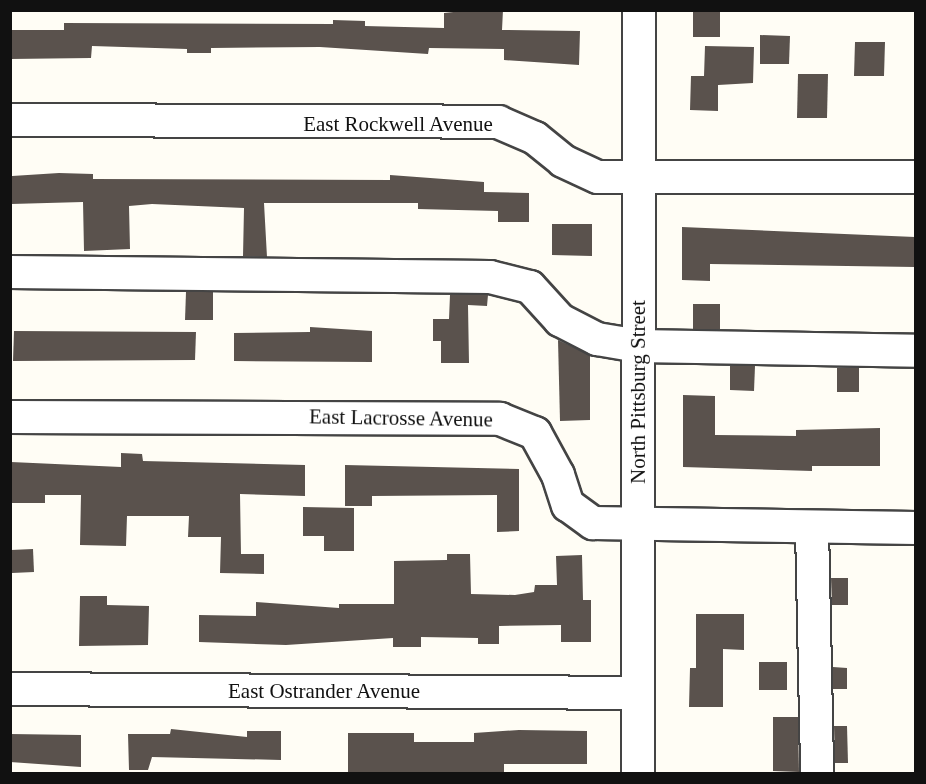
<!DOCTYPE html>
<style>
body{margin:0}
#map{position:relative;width:926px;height:784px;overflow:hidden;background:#fffdf5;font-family:Georgia,serif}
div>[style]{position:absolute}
.building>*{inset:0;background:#5a524d}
.roads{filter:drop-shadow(2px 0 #444) drop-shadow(-2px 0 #444) drop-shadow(0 2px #444) drop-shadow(0 -2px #444)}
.minor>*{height:32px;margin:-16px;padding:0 16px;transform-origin:16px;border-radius:16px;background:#fff}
span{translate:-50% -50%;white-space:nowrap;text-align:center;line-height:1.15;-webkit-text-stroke:6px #fff;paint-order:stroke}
.street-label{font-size:21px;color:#111}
.frame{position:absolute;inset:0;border:12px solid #111;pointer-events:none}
</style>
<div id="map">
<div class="building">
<div style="clip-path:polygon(472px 10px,503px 10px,502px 30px,580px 31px,579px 65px,504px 60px,504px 49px,429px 48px,428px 54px,320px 47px,211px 48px,211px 53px,187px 53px,187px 49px,92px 46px,91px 58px,10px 59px,10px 30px,64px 30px,64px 23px,333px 24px,333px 20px,365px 21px,365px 26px,444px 28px,444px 13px)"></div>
<div style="clip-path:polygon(693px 11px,720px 11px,720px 37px,693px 37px)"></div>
<div style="clip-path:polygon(760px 35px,790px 36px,789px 64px,760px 64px)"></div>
<div style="clip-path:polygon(855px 42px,885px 42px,884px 76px,854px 76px)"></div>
<div style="clip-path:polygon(705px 46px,754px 47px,753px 83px,718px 85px,718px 111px,690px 110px,691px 76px,704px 76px)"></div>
<div style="clip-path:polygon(798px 74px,828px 74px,827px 118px,797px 118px)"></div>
<div style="clip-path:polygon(59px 173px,93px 174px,93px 179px,390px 180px,390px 175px,484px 182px,484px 192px,529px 193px,529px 222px,498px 222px,498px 211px,418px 209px,418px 203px,264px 203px,267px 257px,243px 256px,244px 208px,152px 204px,129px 206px,130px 249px,84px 251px,83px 202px,11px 204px,12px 176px)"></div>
<div style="clip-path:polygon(552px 224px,592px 224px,592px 256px,552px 255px)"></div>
<div style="clip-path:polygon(682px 227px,915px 237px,915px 267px,710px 264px,710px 281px,682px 280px)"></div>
<div style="clip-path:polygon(186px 292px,213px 292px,213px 320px,185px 320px)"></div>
<div style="clip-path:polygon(450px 295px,488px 295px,487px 306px,468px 305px,469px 363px,441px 363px,441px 341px,433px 341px,433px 319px,449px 319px)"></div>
<div style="clip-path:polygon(693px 304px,720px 304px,720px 329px,693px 329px)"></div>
<div style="clip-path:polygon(310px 327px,372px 331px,372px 362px,234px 361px,234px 333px,310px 332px)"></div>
<div style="clip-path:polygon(14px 331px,196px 332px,195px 360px,13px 361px)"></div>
<div style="clip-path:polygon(558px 340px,590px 355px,590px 420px,560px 421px)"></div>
<div style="clip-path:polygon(730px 366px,755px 366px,754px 391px,730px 390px)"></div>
<div style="clip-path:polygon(837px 368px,859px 368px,859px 392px,837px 392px)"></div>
<div style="clip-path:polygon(683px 395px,715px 396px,715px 435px,796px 436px,796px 430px,880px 428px,880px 466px,812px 466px,812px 471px,683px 467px)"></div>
<div style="clip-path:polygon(121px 453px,142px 454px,143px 461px,305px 465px,305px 496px,240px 494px,241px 554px,264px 554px,264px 574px,220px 573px,221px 537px,188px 537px,189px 516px,127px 516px,126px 546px,80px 545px,81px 495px,45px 495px,45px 503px,12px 503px,11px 462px,121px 467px)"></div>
<div style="clip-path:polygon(345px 465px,519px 469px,519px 531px,497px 532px,497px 495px,372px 496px,372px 506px,345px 506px)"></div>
<div style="clip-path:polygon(303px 507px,354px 508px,354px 551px,324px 551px,324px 536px,303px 536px)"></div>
<div style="clip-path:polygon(33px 549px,34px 572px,12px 573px,11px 550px)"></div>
<div style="clip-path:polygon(447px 554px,470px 554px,471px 594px,515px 595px,534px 592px,535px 585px,557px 585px,556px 556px,582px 555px,583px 600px,591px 600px,591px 642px,561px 642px,561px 625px,499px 626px,499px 644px,478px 644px,478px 638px,421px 637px,421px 647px,393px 647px,393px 638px,286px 645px,199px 642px,199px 615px,256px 616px,256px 602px,339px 608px,339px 604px,394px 604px,394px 561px,447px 560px)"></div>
<div style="clip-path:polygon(831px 578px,848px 578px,848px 605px,832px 605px)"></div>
<div style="clip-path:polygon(80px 596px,107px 596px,107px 605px,149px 606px,148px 645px,79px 646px)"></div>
<div style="clip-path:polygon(696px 614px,744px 614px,744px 650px,723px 649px,723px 707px,689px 707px,690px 668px,696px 668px)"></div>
<div style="clip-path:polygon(759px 662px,787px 662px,787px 690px,759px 690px)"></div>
<div style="clip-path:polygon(833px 667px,847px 668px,847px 689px,833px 689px)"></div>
<div style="clip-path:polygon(773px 717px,798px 717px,799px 772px,773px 771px)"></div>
<div style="clip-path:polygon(834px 726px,847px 726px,848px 763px,835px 763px)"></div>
<div style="clip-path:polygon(171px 729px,247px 737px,247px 731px,281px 731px,281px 760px,152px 757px,148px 770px,129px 770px,128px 734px,170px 734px)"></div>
<div style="clip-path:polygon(519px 730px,587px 731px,587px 764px,504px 764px,504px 774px,348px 774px,348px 733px,414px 733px,414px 742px,474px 742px,474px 733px)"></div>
<div style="clip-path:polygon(10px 734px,81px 735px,81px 767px,10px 762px)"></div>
</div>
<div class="roads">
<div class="minor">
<div style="left:10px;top:120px;width:488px;rotate:0.2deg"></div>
<div style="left:498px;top:122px;width:40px;rotate:23.4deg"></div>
<div style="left:535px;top:138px;width:36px;rotate:39deg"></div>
<div style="left:563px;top:161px;width:38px;rotate:25deg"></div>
<div style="left:598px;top:177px;width:318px"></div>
<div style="left:10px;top:272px;width:480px;rotate:0.6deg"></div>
<div style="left:490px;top:277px;width:41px;rotate:14deg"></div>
<div style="left:530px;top:287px;width:45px;rotate:47.7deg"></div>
<div style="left:560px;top:320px;width:42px;rotate:27.2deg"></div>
<div style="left:597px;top:339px;width:43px;rotate:9.5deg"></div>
<div style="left:639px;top:346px;width:277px;rotate:1deg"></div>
<div style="left:10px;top:417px;width:490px;rotate:0.2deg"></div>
<div style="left:500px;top:419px;width:38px;rotate:22deg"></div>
<div style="left:535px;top:433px;width:48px;rotate:61.3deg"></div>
<div style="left:558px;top:475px;width:32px;rotate:72deg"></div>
<div style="left:568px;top:505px;width:31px;rotate:36deg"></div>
<div style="left:593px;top:523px;width:323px;rotate:0.9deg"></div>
<div style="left:812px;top:527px;width:247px;rotate:88.8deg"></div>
<div style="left:10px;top:689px;width:628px;rotate:0.36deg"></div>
<div style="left:638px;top:774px;width:764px;rotate:-89.93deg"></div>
</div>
</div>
<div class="street-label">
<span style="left:398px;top:124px">East Rockwell Avenue</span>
<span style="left:638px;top:392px;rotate:-90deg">North Pittsburg Street</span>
<span style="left:401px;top:418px;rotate:1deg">East Lacrosse Avenue</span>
<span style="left:324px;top:691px">East Ostrander Avenue</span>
</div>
<div class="frame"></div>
</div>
